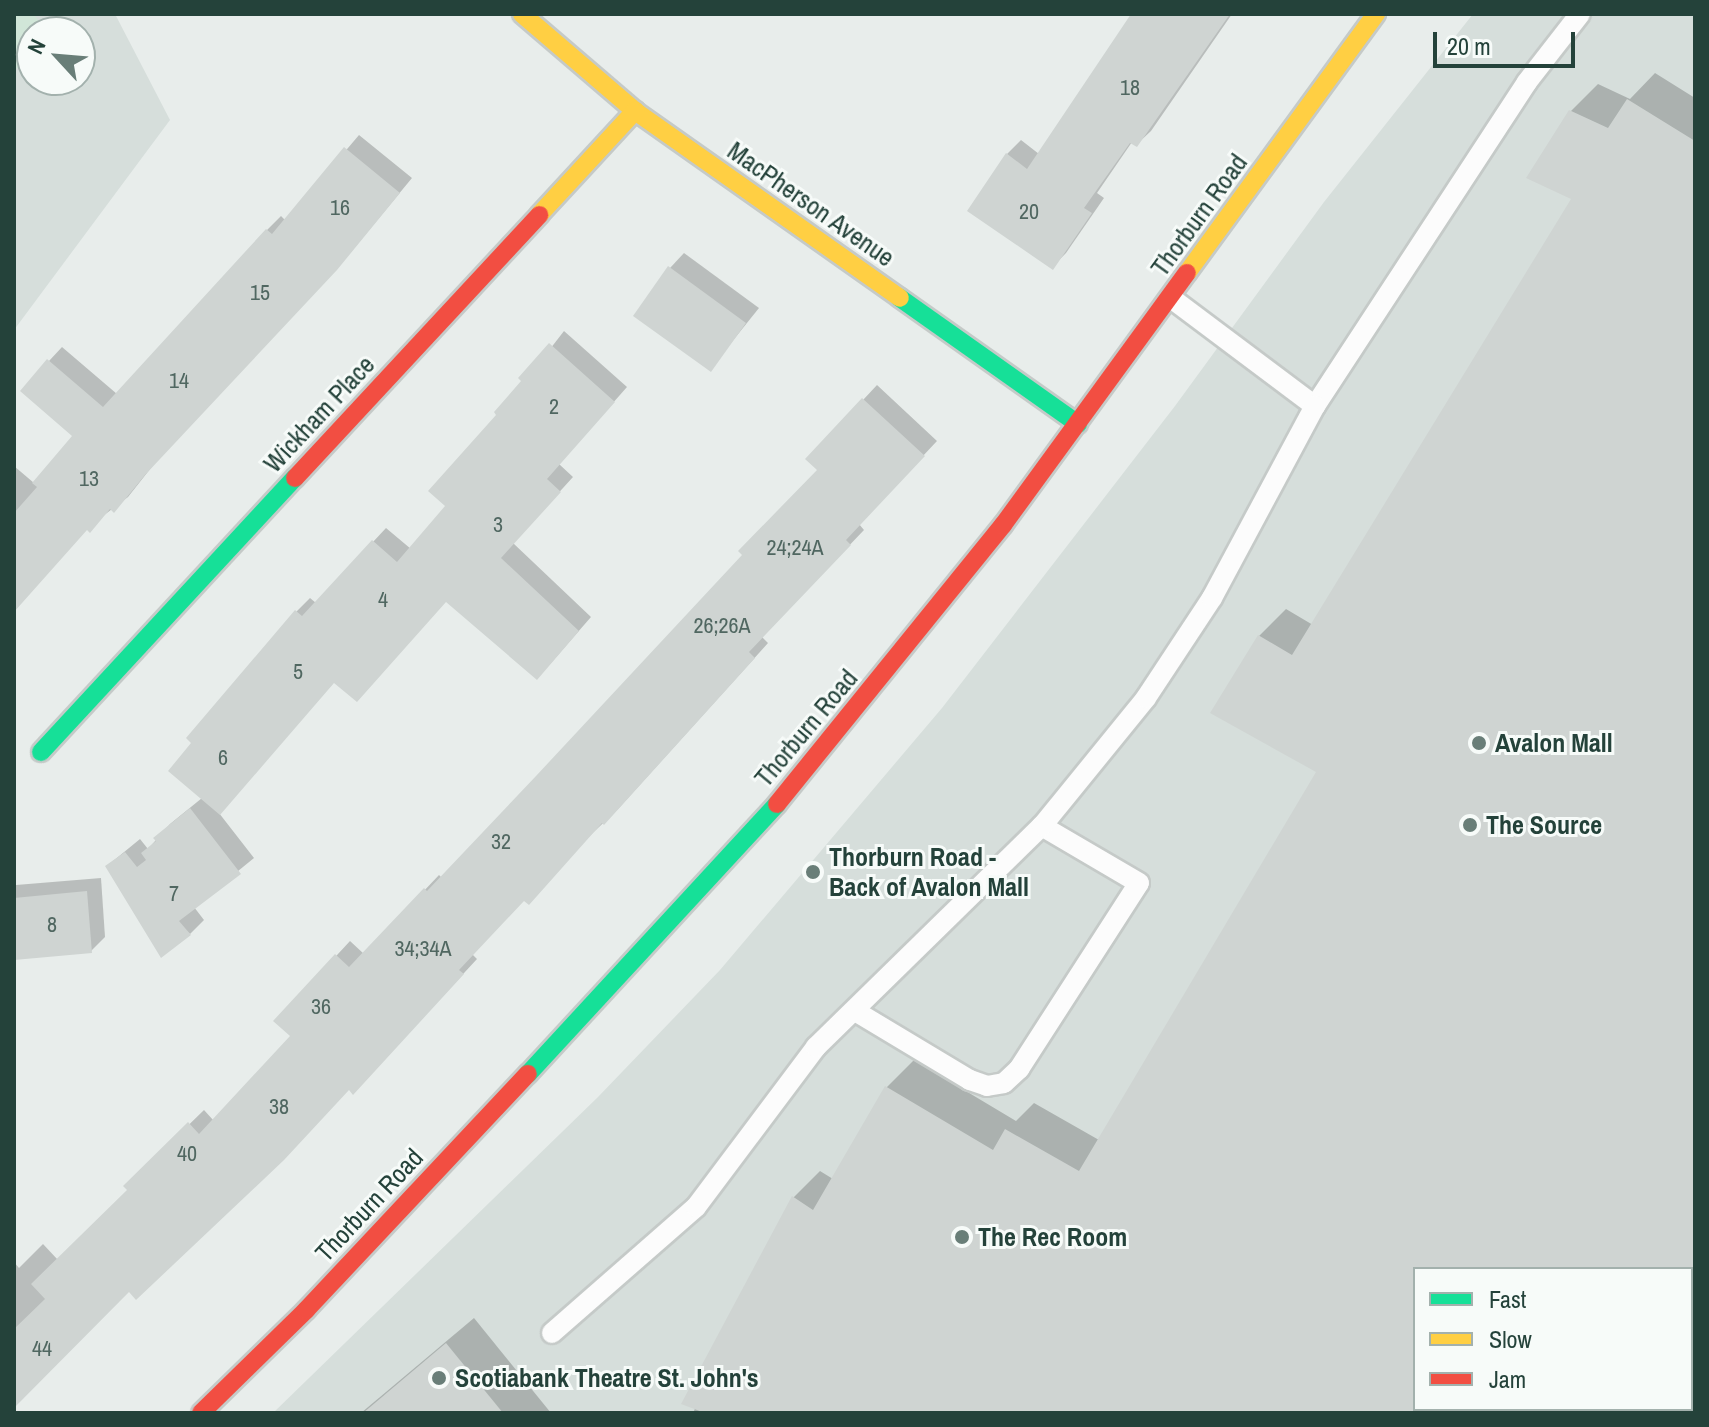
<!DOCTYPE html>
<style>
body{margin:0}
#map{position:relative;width:1709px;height:1427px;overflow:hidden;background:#e8edeb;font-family:"Archivo Narrow",sans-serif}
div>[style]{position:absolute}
.built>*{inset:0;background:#d6dedb}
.green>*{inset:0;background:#d1e6d8}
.shadow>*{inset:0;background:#0003}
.building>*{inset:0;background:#cfd4d2}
.roads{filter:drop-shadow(2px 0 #c5cac8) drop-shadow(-2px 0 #c5cac8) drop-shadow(0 2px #c5cac8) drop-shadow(0 -2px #c5cac8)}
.lane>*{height:20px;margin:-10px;padding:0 10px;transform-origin:10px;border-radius:10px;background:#fcfcfc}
.fast>*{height:18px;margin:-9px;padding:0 9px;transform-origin:9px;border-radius:9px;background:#16e098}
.slow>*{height:18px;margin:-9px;padding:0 9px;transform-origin:9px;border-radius:9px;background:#ffcf43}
.jam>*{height:18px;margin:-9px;padding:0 9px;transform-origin:9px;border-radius:9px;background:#f24e42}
.dots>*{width:22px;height:22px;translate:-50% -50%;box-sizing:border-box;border:4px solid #f7fbf9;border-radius:50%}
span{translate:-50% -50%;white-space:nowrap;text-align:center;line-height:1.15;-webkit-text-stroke:6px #f7fbf9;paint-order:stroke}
.number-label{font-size:22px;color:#506761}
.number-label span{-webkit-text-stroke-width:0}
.street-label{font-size:26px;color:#24423a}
.poi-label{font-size:26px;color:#24423a;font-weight:700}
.left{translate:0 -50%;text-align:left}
.frame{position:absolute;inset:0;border:16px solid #24423a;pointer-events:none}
.legend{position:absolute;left:1413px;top:1267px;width:280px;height:144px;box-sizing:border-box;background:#f7fbf9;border:2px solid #a3b1ad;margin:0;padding:10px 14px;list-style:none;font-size:24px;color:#24423a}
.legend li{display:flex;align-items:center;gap:16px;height:40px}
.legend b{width:40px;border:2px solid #a3b1ad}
.north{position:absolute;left:16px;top:16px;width:80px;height:80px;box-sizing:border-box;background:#f7fbf9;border:2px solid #a3b1ad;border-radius:50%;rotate:296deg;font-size:22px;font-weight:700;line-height:32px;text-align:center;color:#24423a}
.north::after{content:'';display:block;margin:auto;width:28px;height:36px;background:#697e78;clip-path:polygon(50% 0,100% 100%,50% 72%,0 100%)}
.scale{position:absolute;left:1433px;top:32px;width:142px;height:36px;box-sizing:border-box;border:4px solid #24423a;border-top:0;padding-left:10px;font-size:24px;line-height:28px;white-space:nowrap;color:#24423a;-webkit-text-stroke:6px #f7fbf9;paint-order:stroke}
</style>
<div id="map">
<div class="built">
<div style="clip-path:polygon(evenodd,14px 14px,115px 14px,170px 120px,14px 330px,14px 14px,32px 32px,80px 32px,80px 80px,32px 80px,32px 32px)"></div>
<div style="clip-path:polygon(evenodd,1473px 14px,1695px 14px,1695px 1413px,273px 1413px,598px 1097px,720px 970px,942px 708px,1175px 406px,1324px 202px,1473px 14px,1415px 1269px,1691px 1269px,1691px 1409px,1415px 1409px,1415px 1269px)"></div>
</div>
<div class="green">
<div style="clip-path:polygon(14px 14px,33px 14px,49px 32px,32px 32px,32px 55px,14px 71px)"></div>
</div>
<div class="shadow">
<div style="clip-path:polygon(1133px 14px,1232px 14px,1151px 131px,1136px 145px,1132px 142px,1097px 193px,1104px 198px,1066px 253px,1052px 267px,1007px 154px,1021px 140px,1039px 154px)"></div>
<div style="clip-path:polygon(evenodd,1655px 73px,1695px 98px,1695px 1413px,693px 1413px,793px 1198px,820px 1171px,833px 1179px,887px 1087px,914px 1060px,1016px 1121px,1034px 1103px,1099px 1140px,1319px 772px,1259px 636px,1286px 609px,1313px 625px,1573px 198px,1529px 177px,1571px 111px,1598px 84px,1630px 99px,1655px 73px,1415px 1269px,1691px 1269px,1691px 1409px,1415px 1409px,1415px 1269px)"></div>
<div style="clip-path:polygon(359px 135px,412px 178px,350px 253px,158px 459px,128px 497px,87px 528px,14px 611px,14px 466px,34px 483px,75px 436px,49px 361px,62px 347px,117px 394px,267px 230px,281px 216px,286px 221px)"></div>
<div style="clip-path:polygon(684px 253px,759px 308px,710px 369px,670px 268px)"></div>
<div style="clip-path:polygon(564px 331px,627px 387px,559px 464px,573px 477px,513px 543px,591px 617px,550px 664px,447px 600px,335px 681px,219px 813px,254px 858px,194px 907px,204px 920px,190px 934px,107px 866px,140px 839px,148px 849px,170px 824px,202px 798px,194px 742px,189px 738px,297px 611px,310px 598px,316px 603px,386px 528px,411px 549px,448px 506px,499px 415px)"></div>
<div style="clip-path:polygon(877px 385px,937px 441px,859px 524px,864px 530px,762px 637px,768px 643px,618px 809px,524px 898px,472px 954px,477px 959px,367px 1078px,349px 1088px,129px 1289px,14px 1407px,14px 1262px,19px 1268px,43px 1244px,58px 1260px,130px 1190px,126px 1186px,204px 1110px,214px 1121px,293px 1036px,276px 1021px,350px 941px,364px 954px,439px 875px,442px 878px,745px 555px,820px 470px,808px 459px)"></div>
<div style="clip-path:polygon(101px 878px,105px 937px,91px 951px,14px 958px,16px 885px)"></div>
<div style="clip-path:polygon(474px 1318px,551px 1413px,361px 1413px)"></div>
</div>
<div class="building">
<div style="clip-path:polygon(1131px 14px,1230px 14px,1137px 147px,1130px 143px,1084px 208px,1092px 213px,1053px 270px,967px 211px,1006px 153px,1027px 169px)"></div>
<div style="clip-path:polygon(1627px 99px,1695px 141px,1695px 1269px,1415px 1269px,1415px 1413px,705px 1413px,681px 1404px,792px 1196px,813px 1210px,885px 1086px,993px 1150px,1005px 1129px,1079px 1171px,1316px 772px,1210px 713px,1258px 635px,1292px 655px,1571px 199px,1526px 178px,1569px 110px,1608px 128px)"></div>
<div style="clip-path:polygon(344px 147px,400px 193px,337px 270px,145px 475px,114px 513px,110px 509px,90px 533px,87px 530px,14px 612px,14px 513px,37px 487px,32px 483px,72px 436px,20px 391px,47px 359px,103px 407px,266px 229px,272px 234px)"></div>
<div style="clip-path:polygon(668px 266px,746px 323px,711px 372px,633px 316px)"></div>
<div style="clip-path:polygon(549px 343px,615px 402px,547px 479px,561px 492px,501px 558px,579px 631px,537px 680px,446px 602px,357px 702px,334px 683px,220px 815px,168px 771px,191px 743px,186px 738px,295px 610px,302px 616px,372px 540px,397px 562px,445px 506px,428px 491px,496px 415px,494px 412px,521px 381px,518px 378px)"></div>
<div style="clip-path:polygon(862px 398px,925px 456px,846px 540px,851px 545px,749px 652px,755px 658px,604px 825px,602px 823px,529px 905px,524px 901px,459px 970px,464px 974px,353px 1095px,349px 1090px,284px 1160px,136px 1300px,129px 1292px,14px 1408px,14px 1329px,45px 1299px,31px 1284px,127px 1190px,123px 1186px,188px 1122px,199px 1134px,290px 1036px,273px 1021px,335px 954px,349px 967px,424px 888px,427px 891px,536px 776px,742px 555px,738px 551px,817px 470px,805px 459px)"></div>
<div style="clip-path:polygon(190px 808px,241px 874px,179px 921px,191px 935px,161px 958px,105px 866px,125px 852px,137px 867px,146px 860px,141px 853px,156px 841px,153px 838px)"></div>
<div style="clip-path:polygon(87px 891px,92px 953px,14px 960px,14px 898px)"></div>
<div style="clip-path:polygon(446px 1343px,503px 1413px,363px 1413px)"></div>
</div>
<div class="roads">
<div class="lane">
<div style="left:1171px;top:298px;width:180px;rotate:36.9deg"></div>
<div style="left:1315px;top:406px;width:387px;rotate:-56.8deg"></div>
<div style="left:1527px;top:82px;width:86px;rotate:-52.1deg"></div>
<div style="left:855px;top:1011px;width:134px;rotate:31deg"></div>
<div style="left:970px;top:1080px;width:18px;rotate:19deg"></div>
<div style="left:987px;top:1086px;width:17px;rotate:-10deg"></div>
<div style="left:1004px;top:1083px;width:21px;rotate:-43deg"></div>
<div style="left:1019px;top:1069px;width:221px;rotate:-57.2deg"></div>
<div style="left:1139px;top:883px;width:113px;rotate:-149.6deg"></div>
<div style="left:552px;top:1333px;width:191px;rotate:-41.2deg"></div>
<div style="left:696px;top:1207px;width:200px;rotate:-53.1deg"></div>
<div style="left:816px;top:1047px;width:316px;rotate:-44.4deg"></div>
<div style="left:1042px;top:826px;width:165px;rotate:-50.9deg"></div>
<div style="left:1146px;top:698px;width:120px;rotate:-56.6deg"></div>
<div style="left:1212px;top:598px;width:218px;rotate:-61.8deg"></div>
</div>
<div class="fast">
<div style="left:900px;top:298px;width:218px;rotate:35.3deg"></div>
<div style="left:41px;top:752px;width:374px;rotate:-47.2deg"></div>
<div style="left:528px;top:1074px;width:367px;rotate:-47.3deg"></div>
</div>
<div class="slow">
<div style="left:522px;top:14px;width:149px;rotate:40.6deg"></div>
<div style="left:635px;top:111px;width:324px;rotate:35.2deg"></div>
<div style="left:539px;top:215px;width:142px;rotate:-47.3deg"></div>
<div style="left:1187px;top:273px;width:321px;rotate:-53.9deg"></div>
</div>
<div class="jam">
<div style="left:295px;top:478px;width:359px;rotate:-47.1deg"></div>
<div style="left:777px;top:804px;width:359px;rotate:-51deg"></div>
<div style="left:1003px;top:525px;width:312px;rotate:-53.9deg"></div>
<div style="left:201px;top:1413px;width:147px;rotate:-44.4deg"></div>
<div style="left:306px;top:1310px;width:324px;rotate:-46.8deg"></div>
</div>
</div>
<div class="dots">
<div style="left:1479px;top:743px;background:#697e78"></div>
<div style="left:1470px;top:825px;background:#697e78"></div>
<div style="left:813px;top:872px;background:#697e78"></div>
<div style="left:962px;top:1237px;background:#697e78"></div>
<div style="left:439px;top:1378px;background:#697e78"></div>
</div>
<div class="number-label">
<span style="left:1130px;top:88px">18</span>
<span style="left:340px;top:208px">16</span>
<span style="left:1029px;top:212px">20</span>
<span style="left:260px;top:293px">15</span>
<span style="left:179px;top:381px">14</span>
<span style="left:554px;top:407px">2</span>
<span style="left:89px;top:479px">13</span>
<span style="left:498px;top:525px">3</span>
<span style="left:795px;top:548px">24;24A</span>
<span style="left:383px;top:600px">4</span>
<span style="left:722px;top:626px">26;26A</span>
<span style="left:298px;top:672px">5</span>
<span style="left:223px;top:758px">6</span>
<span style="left:501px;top:842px">32</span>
<span style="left:174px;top:894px">7</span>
<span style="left:52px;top:925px">8</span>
<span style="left:423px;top:949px">34;34A</span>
<span style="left:321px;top:1007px">36</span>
<span style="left:279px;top:1107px">38</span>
<span style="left:187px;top:1154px">40</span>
<span style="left:42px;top:1349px">44</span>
</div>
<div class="street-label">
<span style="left:811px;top:204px;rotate:35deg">MacPherson Avenue</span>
<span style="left:1199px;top:215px;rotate:-54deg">Thorburn Road</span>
<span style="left:319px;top:414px;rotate:-47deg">Wickham Place</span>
<span style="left:806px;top:728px;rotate:-50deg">Thorburn Road</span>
<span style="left:369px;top:1205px;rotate:-47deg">Thorburn Road</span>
</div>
<div class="poi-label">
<span class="left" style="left:1495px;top:743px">Avalon Mall</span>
<span class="left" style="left:1486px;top:825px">The Source</span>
<span class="left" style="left:829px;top:872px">Thorburn Road -<br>Back of Avalon Mall</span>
<span class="left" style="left:978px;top:1237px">The Rec Room</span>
<span class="left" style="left:455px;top:1378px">Scotiabank Theatre St. John's</span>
</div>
<div class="frame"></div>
<ul class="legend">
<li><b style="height:10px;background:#16e098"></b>Fast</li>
<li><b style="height:10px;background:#ffcf43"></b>Slow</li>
<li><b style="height:10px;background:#f24e42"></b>Jam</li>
</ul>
<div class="north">N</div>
<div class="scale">20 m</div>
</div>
